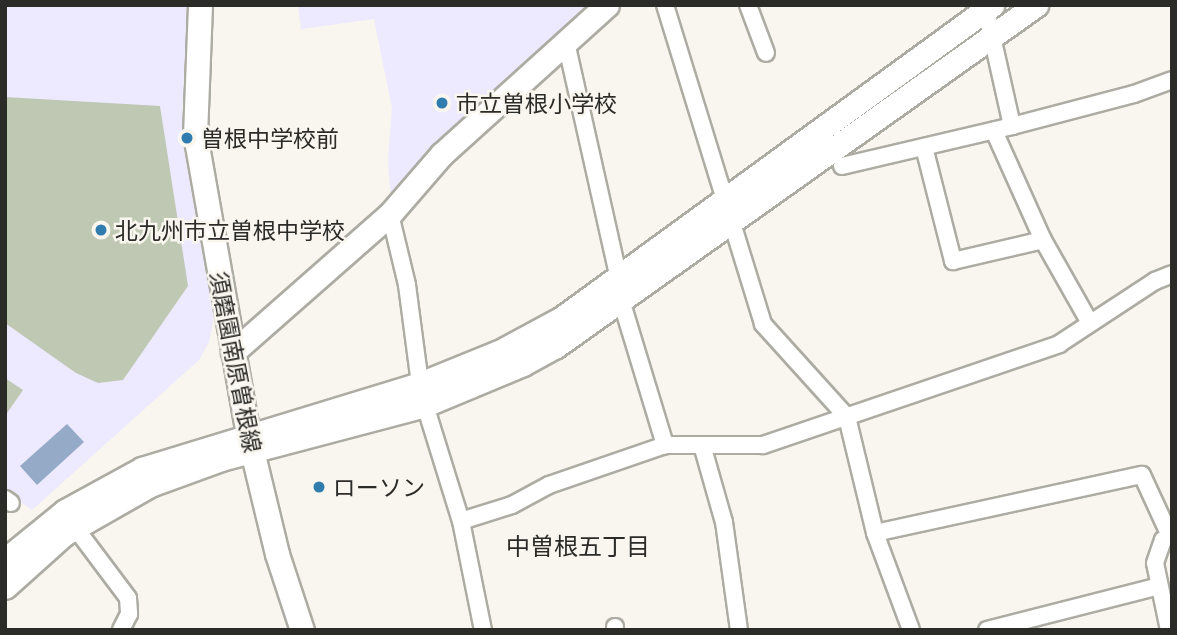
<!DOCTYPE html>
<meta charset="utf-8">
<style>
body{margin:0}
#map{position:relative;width:1177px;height:635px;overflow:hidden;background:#f8f6ee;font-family:Barlow,"Noto Sans JP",sans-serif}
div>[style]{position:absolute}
.education>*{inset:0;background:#ede9ff}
.green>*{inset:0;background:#bfc8b3}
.water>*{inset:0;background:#94aac6}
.roads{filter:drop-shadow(2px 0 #adaca3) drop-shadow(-2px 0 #adaca3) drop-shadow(0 2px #adaca3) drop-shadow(0 -2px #adaca3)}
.street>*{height:16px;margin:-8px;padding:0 8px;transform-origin:8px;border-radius:8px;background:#fff}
.secondary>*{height:23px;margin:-11.5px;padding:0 11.5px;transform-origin:11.5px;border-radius:11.5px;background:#fff}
.dots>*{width:19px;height:19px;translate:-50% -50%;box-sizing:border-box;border:4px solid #f8f6ee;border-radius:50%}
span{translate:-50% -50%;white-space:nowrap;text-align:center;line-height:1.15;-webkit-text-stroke:5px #f8f6ee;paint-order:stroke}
.poi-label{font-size:23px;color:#2b2b28}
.left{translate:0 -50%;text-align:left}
.street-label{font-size:23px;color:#2b2b28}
.neighbourhood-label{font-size:24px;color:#2b2b28}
.frame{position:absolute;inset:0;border:7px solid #2b2b28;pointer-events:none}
</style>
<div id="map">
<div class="education">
<div style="clip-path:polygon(5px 5px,187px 5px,182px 116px,184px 151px,214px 317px,209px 342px,199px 360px,32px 510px,5px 491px)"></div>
<div style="clip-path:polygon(298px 5px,596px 5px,391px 199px,388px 161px,392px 108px,374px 19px,301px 29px)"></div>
</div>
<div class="green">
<div style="clip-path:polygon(5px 97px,160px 106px,188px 286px,123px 380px,98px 383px,76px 373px,5px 323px)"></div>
<div style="clip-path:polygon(5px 378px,23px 390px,5px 416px)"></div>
</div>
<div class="water">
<div style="clip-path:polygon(67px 424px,84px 442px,37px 485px,20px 466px)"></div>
</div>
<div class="roads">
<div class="street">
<div style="left:665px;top:5px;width:334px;rotate:72.9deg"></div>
<div style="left:763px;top:324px;width:125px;rotate:47.9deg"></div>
<div style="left:847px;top:417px;width:119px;rotate:76.4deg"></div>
<div style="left:875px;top:533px;width:103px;rotate:69.6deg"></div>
<div style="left:748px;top:5px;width:51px;rotate:69.4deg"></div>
<div style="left:985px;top:5px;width:124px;rotate:77.4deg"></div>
<div style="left:566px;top:42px;width:243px;rotate:77.4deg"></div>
<div style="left:924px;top:147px;width:118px;rotate:75.7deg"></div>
<div style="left:953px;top:261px;width:92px;rotate:-13.1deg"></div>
<div style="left:1043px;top:240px;width:120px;rotate:-114.2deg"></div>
<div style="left:842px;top:166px;width:175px;rotate:-13.2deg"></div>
<div style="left:1012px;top:126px;width:126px;rotate:-14.7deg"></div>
<div style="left:1134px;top:94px;width:40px;rotate:-20.2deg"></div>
<div style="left:390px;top:214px;width:73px;rotate:76.5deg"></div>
<div style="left:407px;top:285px;width:100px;rotate:82.5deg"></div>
<div style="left:1043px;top:240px;width:95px;rotate:60.5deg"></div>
<div style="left:621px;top:300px;width:152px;rotate:73.1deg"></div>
<div style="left:425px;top:405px;width:121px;rotate:72.8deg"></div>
<div style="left:461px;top:521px;width:111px;rotate:78.6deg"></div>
<div style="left:702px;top:445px;width:80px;rotate:74.1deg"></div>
<div style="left:724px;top:522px;width:109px;rotate:82.1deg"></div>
<div style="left:5px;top:499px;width:7px;rotate:34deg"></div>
<div style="left:461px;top:521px;width:53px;rotate:-17.4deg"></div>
<div style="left:512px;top:505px;width:42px;rotate:-28.4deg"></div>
<div style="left:549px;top:485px;width:123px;rotate:-19deg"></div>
<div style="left:665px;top:445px;width:98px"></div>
<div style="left:763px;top:445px;width:313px;rotate:-18.8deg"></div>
<div style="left:1059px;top:344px;width:115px;rotate:-33.3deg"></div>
<div style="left:1155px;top:281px;width:18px;rotate:-22deg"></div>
<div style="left:74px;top:526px;width:90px;rotate:53.1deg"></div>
<div style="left:128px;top:598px;width:16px;rotate:86deg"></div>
<div style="left:129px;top:614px;width:18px;rotate:117deg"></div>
<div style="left:875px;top:533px;width:273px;rotate:-12.3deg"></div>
<div style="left:1142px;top:475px;width:67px;rotate:65.3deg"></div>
<div style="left:615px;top:627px;width:3px;rotate:90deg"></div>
<div style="left:987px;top:630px;width:178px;rotate:-14.3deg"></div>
<div style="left:1169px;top:630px;width:68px;rotate:-101.8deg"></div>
<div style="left:1155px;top:563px;width:24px;rotate:-71deg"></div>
<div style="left:1163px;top:540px;width:10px;rotate:-29deg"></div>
</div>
<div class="secondary">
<div style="left:200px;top:5px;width:129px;rotate:92.2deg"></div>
<div style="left:195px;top:134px;width:305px;rotate:80deg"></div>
<div style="left:248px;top:434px;width:123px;rotate:76.4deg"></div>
<div style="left:277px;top:554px;width:80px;rotate:71.8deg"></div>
<div style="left:233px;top:352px;width:209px;rotate:-41.3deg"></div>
<div style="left:390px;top:214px;width:79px;rotate:-49.1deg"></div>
<div style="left:442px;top:154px;width:222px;rotate:-42.1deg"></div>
<div style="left:5px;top:560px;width:77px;rotate:-39.2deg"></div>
<div style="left:65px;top:511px;width:88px;rotate:-28.6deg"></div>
<div style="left:142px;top:469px;width:291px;rotate:-17deg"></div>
<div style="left:420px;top:384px;width:85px;rotate:-22.1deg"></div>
<div style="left:499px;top:352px;width:72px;rotate:-28.4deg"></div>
<div style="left:562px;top:318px;width:532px;rotate:-36.05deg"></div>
<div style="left:5px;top:587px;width:79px;rotate:-41.9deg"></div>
<div style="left:64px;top:534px;width:99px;rotate:-29.7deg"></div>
<div style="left:150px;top:485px;width:76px;rotate:-20.1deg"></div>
<div style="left:221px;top:459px;width:211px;rotate:-14.8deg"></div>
<div style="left:425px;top:405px;width:106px;rotate:-22.7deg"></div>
<div style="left:523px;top:364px;width:38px;rotate:-29deg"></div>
<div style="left:556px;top:346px;width:589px;rotate:-35.39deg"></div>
</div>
</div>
<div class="dots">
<div style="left:442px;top:103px;background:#317caf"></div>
<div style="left:187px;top:138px;background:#317caf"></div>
<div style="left:101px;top:230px;background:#317caf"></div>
<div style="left:319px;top:487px;background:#317caf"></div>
</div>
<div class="poi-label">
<span class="left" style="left:456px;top:103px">市立曽根小学校</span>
<span class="left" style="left:201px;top:138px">曽根中学校前</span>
<span class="left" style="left:115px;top:230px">北九州市立曽根中学校</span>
<span class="left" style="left:333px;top:487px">ローソン</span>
</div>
<div class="street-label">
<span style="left:236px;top:362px;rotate:79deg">須磨園南原曽根線</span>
</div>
<div class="neighbourhood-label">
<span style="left:578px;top:546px">中曽根五丁目</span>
</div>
<div class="frame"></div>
</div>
